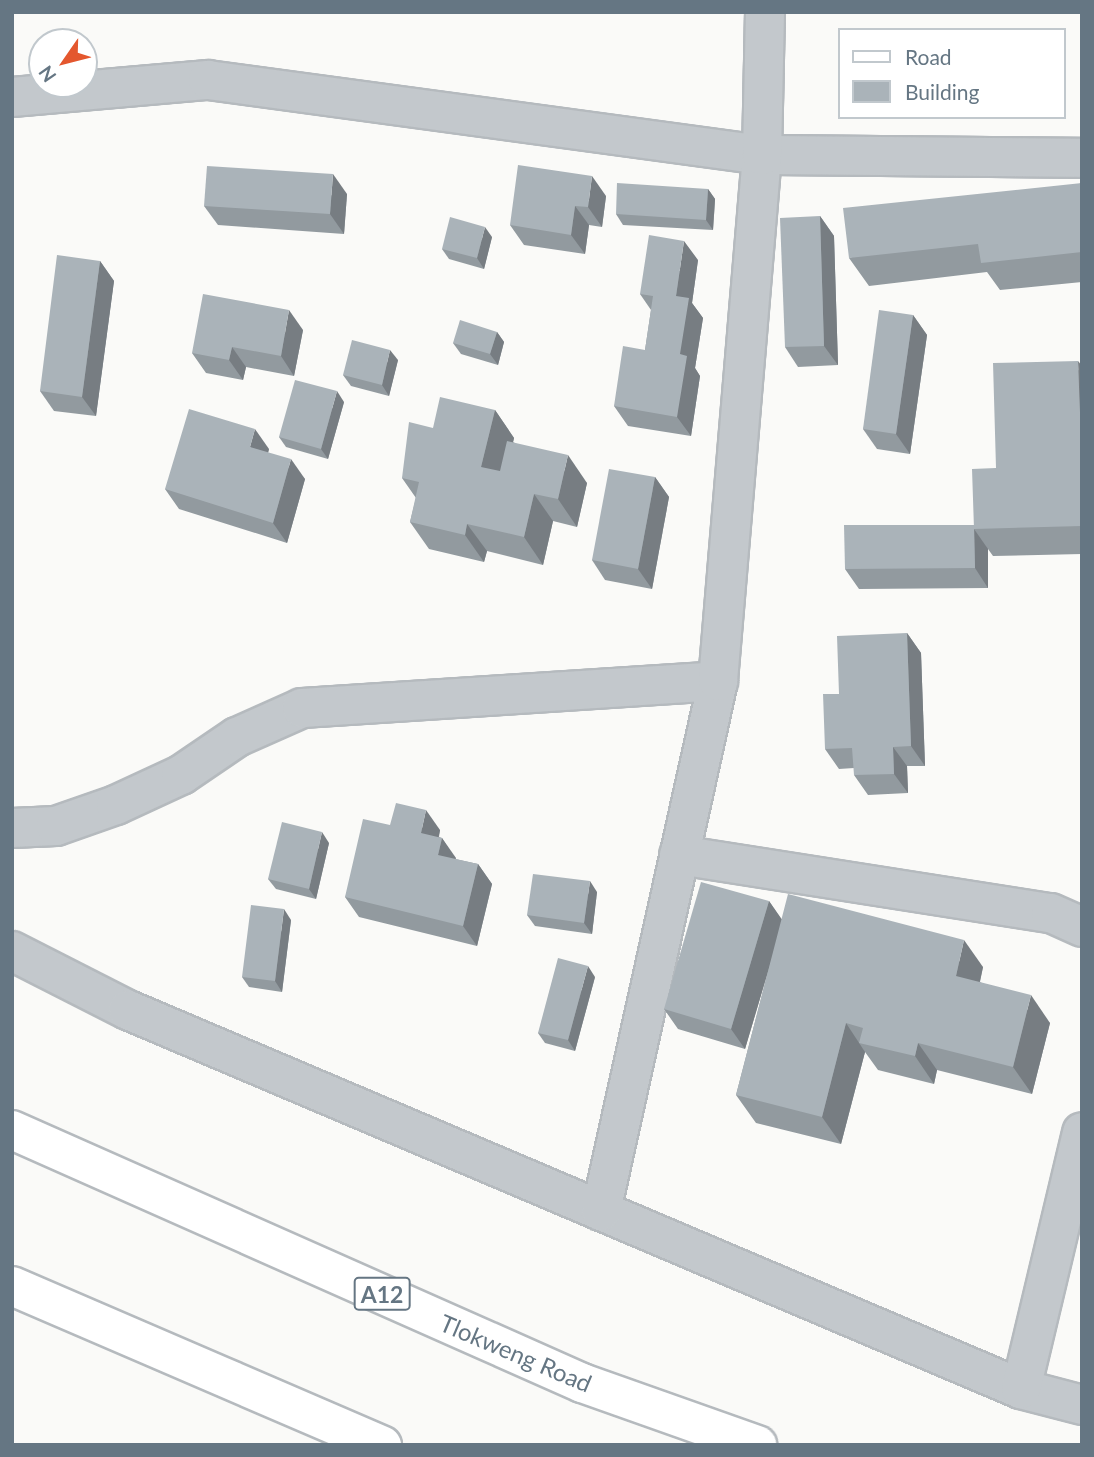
<!DOCTYPE html>
<style>
body{margin:0}
#map{position:relative;width:1094px;height:1457px;overflow:hidden;background:#fafaf8;font-family:Lato,sans-serif}
div>[style]{position:absolute}
.roads{filter:drop-shadow(2px 0 #b5babe) drop-shadow(-2px 0 #b5babe) drop-shadow(0 2px #b5babe) drop-shadow(0 -2px #b5babe)}
.minor>*{height:38px;margin:-19px;padding:0 19px;transform-origin:19px;border-radius:19px;background:#c3c8cc}
.major>*{height:38px;margin:-19px;padding:0 19px;transform-origin:19px;border-radius:19px;background:#fff}
.wall>*{inset:0;background:#929a9f}
.shaded-wall>*{inset:0;background:#777d82}
.building>*{inset:0;background:#aab3b9}
span{translate:-50% -50%;white-space:nowrap;text-align:center;line-height:1.15;-webkit-text-stroke:7px #fff;paint-order:stroke}
.shield-label span{padding:2px 5px;background:#fff;border:2px solid;border-radius:5px;-webkit-text-stroke-width:0}
.shield-label{font-size:23px;color:#657683;font-weight:700}
.street-label{font-size:24px;color:#657683}
.frame{position:absolute;inset:0;border:14px solid #657683;pointer-events:none}
.legend{position:absolute;left:838px;top:28px;width:228px;height:91px;box-sizing:border-box;background:#fff;border:2px solid #c1c8cd;margin:0;padding:9px 12px;list-style:none;font-size:21px;color:#657683}
.legend li{display:flex;align-items:center;gap:14px;height:35px}
.legend b{width:35px;border:2px solid #c1c8cd}
.north{position:absolute;left:28px;top:28px;width:70px;height:70px;box-sizing:border-box;background:#fff;border:2px solid #c1c8cd;border-radius:50%;rotate:235deg;font-size:19px;font-weight:700;line-height:28px;text-align:center;color:#657683}
.north::after{content:'';display:block;margin:auto;width:24px;height:32px;background:#e4572e;clip-path:polygon(50% 0,100% 100%,50% 72%,0 100%)}
</style>
<div id="map">
<div class="roads">
<div class="minor">
<div style="left:12px;top:97px;width:197px;rotate:-5deg"></div>
<div style="left:208px;top:80px;width:559px;rotate:7.71deg"></div>
<div style="left:762px;top:155px;width:320px;rotate:0.5deg"></div>
<div style="left:12px;top:828px;width:44px;rotate:-2.6deg"></div>
<div style="left:56px;top:826px;width:64px;rotate:-19.3deg"></div>
<div style="left:116px;top:805px;width:72px;rotate:-24.8deg"></div>
<div style="left:181px;top:775px;width:68px;rotate:-34.2deg"></div>
<div style="left:237px;top:737px;width:71px;rotate:-24deg"></div>
<div style="left:302px;top:708px;width:417px;rotate:-3.7deg"></div>
<div style="left:679px;top:855px;width:376px;rotate:8.9deg"></div>
<div style="left:1051px;top:913px;width:34px;rotate:24deg"></div>
<div style="left:12px;top:951px;width:130px;rotate:27deg"></div>
<div style="left:128px;top:1010px;width:970px;rotate:23deg"></div>
<div style="left:1021px;top:1389px;width:63px;rotate:14.7deg"></div>
<div style="left:601px;top:1211px;width:543px;rotate:-77.55deg"></div>
<div style="left:718px;top:681px;width:528px;rotate:-85.22deg"></div>
<div style="left:762px;top:155px;width:143px;rotate:-88.8deg"></div>
<div style="left:1021px;top:1389px;width:264px;rotate:-76.6deg"></div>
</div>
<div class="major">
<div style="left:12px;top:1130px;width:624px;rotate:23.93deg"></div>
<div style="left:582px;top:1383px;width:186px;rotate:19.5deg"></div>
<div style="left:12px;top:1286px;width:403px;rotate:23.3deg"></div>
</div>
</div>
<div class="wall">
<div style="clip-path:polygon(1082px 183px,1082px 282px,1000px 290px,987px 272px,869px 286px,849px 258px)"></div>
<div style="clip-path:polygon(708px 189px,715px 199px,713px 230px,623px 225px,616px 214px)"></div>
<div style="clip-path:polygon(347px 194px,344px 234px,218px 225px,204px 206px)"></div>
<div style="clip-path:polygon(606px 196px,602px 227px,589px 225px,585px 254px,524px 245px,510px 225px)"></div>
<div style="clip-path:polygon(820px 216px,834px 236px,838px 365px,798px 367px,785px 347px)"></div>
<div style="clip-path:polygon(492px 237px,484px 269px,449px 259px,442px 249px)"></div>
<div style="clip-path:polygon(698px 260px,692px 303px,703px 318px,695px 368px,700px 376px,691px 436px,628px 426px,614px 406px,645px 350px,651px 310px,640px 294px)"></div>
<div style="clip-path:polygon(100px 261px,114px 281px,96px 416px,54px 411px,40px 391px)"></div>
<div style="clip-path:polygon(913px 315px,927px 335px,910px 454px,877px 449px,863px 429px)"></div>
<div style="clip-path:polygon(303px 330px,294px 376px,246px 367px,243px 380px,206px 373px,192px 353px)"></div>
<div style="clip-path:polygon(497px 332px,504px 342px,498px 365px,461px 354px,453px 343px)"></div>
<div style="clip-path:polygon(398px 360px,389px 396px,351px 386px,343px 375px)"></div>
<div style="clip-path:polygon(1082px 366px,1082px 554px,993px 556px,988px 549px,988px 588px,859px 589px,845px 569px,974px 525px,996px 468px)"></div>
<div style="clip-path:polygon(344px 402px,328px 459px,286px 447px,279px 437px)"></div>
<div style="clip-path:polygon(495px 410px,514px 438px,513px 442px,587px 483px,577px 527px,553px 521px,543px 565px,487px 551px,484px 562px,429px 549px,410px 522px,416px 498px,402px 478px,433px 428px)"></div>
<div style="clip-path:polygon(269px 449px,268px 453px,305px 479px,287px 543px,179px 509px,165px 489px)"></div>
<div style="clip-path:polygon(655px 477px,669px 497px,652px 589px,605px 580px,592px 560px)"></div>
<div style="clip-path:polygon(907px 633px,921px 653px,925px 766px,907px 766px,908px 793px,868px 795px,854px 775px,854px 768px,839px 769px,825px 749px,839px 694px)"></div>
<div style="clip-path:polygon(390px 825px,440px 830px,439px 837px,442px 838px,455px 859px,478px 864px,492px 884px,477px 946px,359px 917px,345px 897px)"></div>
<div style="clip-path:polygon(329px 843px,316px 899px,276px 889px,268px 879px)"></div>
<div style="clip-path:polygon(597px 892px,592px 934px,535px 926px,527px 915px)"></div>
<div style="clip-path:polygon(769px 901px,781px 919px,983px 967px,980px 982px,1050px 1023px,1032px 1094px,937px 1070px,934px 1084px,878px 1070px,865px 1052px,841px 1144px,756px 1123px,736px 1095px,769px 968px,745px 1049px,678px 1029px,664px 1009px)"></div>
<div style="clip-path:polygon(291px 920px,282px 992px,249px 987px,242px 977px)"></div>
<div style="clip-path:polygon(595px 977px,575px 1051px,545px 1043px,538px 1033px)"></div>
</div>
<div class="shaded-wall">
<div style="clip-path:polygon(333px 174px,347px 194px,344px 234px,330px 214px)"></div>
<div style="clip-path:polygon(592px 176px,606px 196px,602px 227px,588px 207px)"></div>
<div style="clip-path:polygon(708px 189px,715px 199px,713px 230px,706px 220px)"></div>
<div style="clip-path:polygon(575px 206px,589px 225px,585px 254px,571px 235px)"></div>
<div style="clip-path:polygon(820px 216px,834px 236px,838px 365px,824px 346px)"></div>
<div style="clip-path:polygon(485px 227px,492px 237px,484px 269px,477px 258px)"></div>
<div style="clip-path:polygon(684px 241px,698px 260px,692px 303px,703px 318px,695px 368px,700px 376px,691px 436px,677px 417px,680px 354px,676px 296px)"></div>
<div style="clip-path:polygon(100px 261px,114px 281px,96px 416px,82px 397px)"></div>
<div style="clip-path:polygon(289px 310px,303px 330px,294px 376px,281px 356px)"></div>
<div style="clip-path:polygon(913px 315px,927px 335px,910px 454px,896px 434px)"></div>
<div style="clip-path:polygon(497px 332px,504px 342px,498px 365px,490px 354px)"></div>
<div style="clip-path:polygon(232px 347px,246px 367px,243px 380px,229px 360px)"></div>
<div style="clip-path:polygon(390px 350px,398px 360px,389px 396px,382px 385px)"></div>
<div style="clip-path:polygon(1078px 361px,1082px 366px,1082px 465px,1081px 464px)"></div>
<div style="clip-path:polygon(337px 391px,344px 402px,328px 459px,321px 449px)"></div>
<div style="clip-path:polygon(495px 410px,514px 438px,501px 494px,481px 467px)"></div>
<div style="clip-path:polygon(255px 429px,269px 449px,264px 467px,250px 447px)"></div>
<div style="clip-path:polygon(568px 455px,587px 483px,577px 527px,558px 499px)"></div>
<div style="clip-path:polygon(291px 459px,305px 479px,287px 543px,273px 523px)"></div>
<div style="clip-path:polygon(655px 477px,669px 497px,652px 589px,638px 569px)"></div>
<div style="clip-path:polygon(534px 494px,553px 521px,543px 565px,524px 537px)"></div>
<div style="clip-path:polygon(467px 524px,487px 551px,484px 562px,465px 535px)"></div>
<div style="clip-path:polygon(974px 529px,988px 549px,988px 588px,975px 568px)"></div>
<div style="clip-path:polygon(907px 633px,921px 653px,925px 766px,911px 746px)"></div>
<div style="clip-path:polygon(893px 747px,907px 766px,908px 793px,894px 774px)"></div>
<div style="clip-path:polygon(426px 810px,440px 830px,435px 853px,421px 833px)"></div>
<div style="clip-path:polygon(322px 832px,329px 843px,316px 899px,309px 889px)"></div>
<div style="clip-path:polygon(442px 838px,456px 858px,452px 875px,438px 855px)"></div>
<div style="clip-path:polygon(478px 864px,492px 884px,477px 946px,463px 926px)"></div>
<div style="clip-path:polygon(590px 881px,597px 892px,592px 934px,584px 923px)"></div>
<div style="clip-path:polygon(769px 901px,783px 921px,745px 1049px,731px 1029px)"></div>
<div style="clip-path:polygon(284px 909px,291px 920px,282px 992px,275px 981px)"></div>
<div style="clip-path:polygon(964px 940px,983px 967px,975px 1003px,956px 976px)"></div>
<div style="clip-path:polygon(588px 966px,595px 977px,575px 1051px,568px 1040px)"></div>
<div style="clip-path:polygon(1031px 995px,1050px 1023px,1032px 1094px,1013px 1067px)"></div>
<div style="clip-path:polygon(846px 1023px,865px 1052px,841px 1144px,822px 1117px)"></div>
<div style="clip-path:polygon(918px 1043px,937px 1070px,934px 1084px,915px 1056px)"></div>
</div>
<div class="building">
<div style="clip-path:polygon(518px 165px,592px 176px,588px 207px,575px 206px,571px 235px,510px 225px)"></div>
<div style="clip-path:polygon(207px 166px,333px 174px,330px 214px,204px 206px)"></div>
<div style="clip-path:polygon(617px 183px,708px 189px,706px 220px,616px 214px)"></div>
<div style="clip-path:polygon(1082px 183px,1082px 252px,981px 263px,978px 244px,849px 258px,843px 208px)"></div>
<div style="clip-path:polygon(820px 216px,824px 346px,785px 347px,780px 218px)"></div>
<div style="clip-path:polygon(450px 217px,485px 227px,477px 258px,442px 249px)"></div>
<div style="clip-path:polygon(649px 235px,684px 241px,676px 296px,689px 298px,680px 354px,687px 356px,677px 417px,614px 406px,623px 346px,645px 350px,653px 296px,640px 294px)"></div>
<div style="clip-path:polygon(57px 255px,100px 261px,82px 397px,40px 391px)"></div>
<div style="clip-path:polygon(203px 294px,289px 310px,281px 356px,232px 347px,229px 360px,192px 353px)"></div>
<div style="clip-path:polygon(879px 310px,913px 315px,896px 434px,863px 429px)"></div>
<div style="clip-path:polygon(460px 320px,497px 332px,490px 354px,453px 343px)"></div>
<div style="clip-path:polygon(352px 340px,390px 350px,382px 385px,343px 375px)"></div>
<div style="clip-path:polygon(1078px 361px,1082px 464px,1082px 526px,974px 529px,972px 469px,996px 468px,993px 363px)"></div>
<div style="clip-path:polygon(295px 380px,337px 391px,321px 449px,279px 437px)"></div>
<div style="clip-path:polygon(440px 397px,495px 410px,481px 467px,500px 471px,507px 441px,568px 455px,558px 499px,534px 494px,524px 537px,467px 524px,465px 535px,410px 522px,419px 482px,402px 478px,409px 422px,433px 428px)"></div>
<div style="clip-path:polygon(189px 409px,255px 429px,250px 447px,291px 459px,273px 523px,165px 489px)"></div>
<div style="clip-path:polygon(609px 469px,655px 477px,638px 569px,592px 560px)"></div>
<div style="clip-path:polygon(844px 525px,974px 525px,975px 568px,845px 569px)"></div>
<div style="clip-path:polygon(907px 633px,911px 746px,893px 747px,894px 774px,854px 775px,852px 748px,825px 749px,823px 694px,839px 694px,837px 636px)"></div>
<div style="clip-path:polygon(396px 803px,426px 810px,421px 833px,442px 838px,438px 855px,478px 864px,463px 926px,345px 897px,363px 819px,390px 825px)"></div>
<div style="clip-path:polygon(282px 822px,322px 832px,309px 889px,268px 879px)"></div>
<div style="clip-path:polygon(533px 874px,590px 881px,584px 923px,527px 915px)"></div>
<div style="clip-path:polygon(701px 882px,769px 901px,731px 1029px,664px 1009px)"></div>
<div style="clip-path:polygon(788px 894px,964px 940px,956px 976px,1031px 995px,1013px 1067px,918px 1043px,915px 1056px,859px 1043px,863px 1028px,846px 1023px,822px 1117px,736px 1095px)"></div>
<div style="clip-path:polygon(251px 905px,284px 909px,275px 981px,242px 977px)"></div>
<div style="clip-path:polygon(558px 958px,588px 966px,568px 1040px,538px 1033px)"></div>
</div>
<div class="shield-label">
<span style="left:382px;top:1294px">A12</span>
</div>
<div class="street-label">
<span style="left:516px;top:1353px;rotate:23deg">Tlokweng Road</span>
</div>
<div class="frame"></div>
<ul class="legend">
<li><b style="height:9px;background:#fff"></b>Road</li>
<li><b style="height:19px;background:#aab3b9"></b>Building</li>
</ul>
<div class="north">N</div>
</div>
